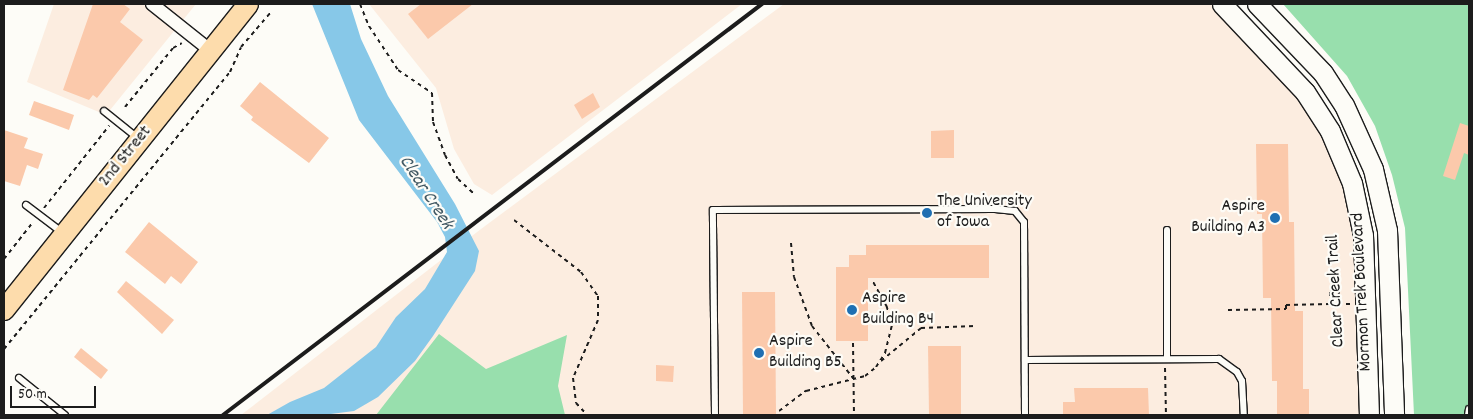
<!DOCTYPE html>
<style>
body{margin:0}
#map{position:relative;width:1473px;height:419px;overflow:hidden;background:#fdfcf7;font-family:Dekko,sans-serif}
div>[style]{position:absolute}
.built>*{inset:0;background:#fcede0}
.green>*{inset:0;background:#98dfad}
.water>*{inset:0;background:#87c8e8}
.building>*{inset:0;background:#fbc9ab}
.path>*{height:2px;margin-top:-1px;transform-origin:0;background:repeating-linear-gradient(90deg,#1c1c1c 0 4px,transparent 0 8px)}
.roads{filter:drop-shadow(1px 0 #1c1c1c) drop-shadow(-1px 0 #1c1c1c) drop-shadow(0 1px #1c1c1c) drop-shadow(0 -1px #1c1c1c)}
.service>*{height:6px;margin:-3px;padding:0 3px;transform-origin:3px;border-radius:3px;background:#fdfcf7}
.minor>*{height:12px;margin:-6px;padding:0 6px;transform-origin:6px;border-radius:6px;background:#fdfcf7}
.secondary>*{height:19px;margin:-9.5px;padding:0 9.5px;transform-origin:9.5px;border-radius:9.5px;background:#fdfcf7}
.primary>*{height:20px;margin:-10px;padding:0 10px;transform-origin:10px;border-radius:10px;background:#fddcac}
.rail>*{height:4px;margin:-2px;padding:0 2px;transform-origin:2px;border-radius:2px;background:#1c1c1c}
.dots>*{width:14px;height:14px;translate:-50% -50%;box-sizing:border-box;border:2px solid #fdfcf7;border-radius:50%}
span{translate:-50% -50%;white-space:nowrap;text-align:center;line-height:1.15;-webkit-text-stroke:4.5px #fdfcf7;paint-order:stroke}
.street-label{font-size:18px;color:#1c1c1c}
.poi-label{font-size:18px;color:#1c1c1c}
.left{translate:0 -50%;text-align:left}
.right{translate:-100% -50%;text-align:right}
.water-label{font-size:19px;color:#415863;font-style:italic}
.frame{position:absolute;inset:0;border:5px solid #1c1c1c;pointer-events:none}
.scale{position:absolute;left:10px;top:386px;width:86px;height:22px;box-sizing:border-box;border:2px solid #1c1c1c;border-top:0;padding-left:6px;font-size:15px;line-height:18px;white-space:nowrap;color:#1c1c1c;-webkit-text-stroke:4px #fdfcf7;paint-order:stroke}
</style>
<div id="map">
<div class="built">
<div style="clip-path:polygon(54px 4px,196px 4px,106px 115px,27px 82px)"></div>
<div style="clip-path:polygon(369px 4px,742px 4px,492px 195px,474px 184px,454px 149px,436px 88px)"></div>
<div style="clip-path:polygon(784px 4px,1214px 4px,1288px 80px,1335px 156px,1354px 223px,1363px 415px,241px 415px,481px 229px)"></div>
</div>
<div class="green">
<div style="clip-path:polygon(1283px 4px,1469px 4px,1469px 415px,1414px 415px,1405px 228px,1392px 175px,1375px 126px,1347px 76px)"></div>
<div style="clip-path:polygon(439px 334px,486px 369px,567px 335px,558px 386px,565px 415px,376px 415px)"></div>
</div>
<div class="water">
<div style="clip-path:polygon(312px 4px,350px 4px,361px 39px,388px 96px,455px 204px,479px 251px,475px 271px,433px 336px,415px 361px,378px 397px,354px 411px,323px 415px,267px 415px,290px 402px,324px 388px,376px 347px,396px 317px,425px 289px,447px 252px,445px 237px,437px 222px,359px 120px)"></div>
</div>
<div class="building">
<div style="clip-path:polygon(93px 4px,123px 4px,130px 9px,120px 22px,143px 40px,97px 98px,93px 95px,89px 100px,63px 90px)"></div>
<div style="clip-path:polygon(421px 4px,473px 4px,428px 39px,408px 14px)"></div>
<div style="clip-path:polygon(260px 82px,329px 138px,309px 163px,251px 120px,253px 117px,240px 106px)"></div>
<div style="clip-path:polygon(593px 93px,600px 107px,582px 119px,574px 105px)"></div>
<div style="clip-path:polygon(34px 101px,74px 115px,69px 130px,29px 115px)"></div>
<div style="clip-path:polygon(1460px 123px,1469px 126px,1469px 155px,1464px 153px,1455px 180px,1443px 176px)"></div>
<div style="clip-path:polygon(4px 130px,28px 138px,24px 148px,43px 154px,38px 169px,27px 165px,20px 186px,4px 181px)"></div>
<div style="clip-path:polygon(954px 130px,954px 158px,931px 158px,931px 131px)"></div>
<div style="clip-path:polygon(1256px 144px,1288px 144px,1289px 222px,1294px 222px,1295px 311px,1303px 311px,1303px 389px,1309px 389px,1309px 415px,1277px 415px,1277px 381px,1272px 381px,1271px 298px,1263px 298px,1262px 214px,1257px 214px)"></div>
<div style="clip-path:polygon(149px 222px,198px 262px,181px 284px,171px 276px,165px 284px,125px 252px)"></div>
<div style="clip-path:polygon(866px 245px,989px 245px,989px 278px,868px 278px,868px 341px,836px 341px,836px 267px,849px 267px,849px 255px,866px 255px)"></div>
<div style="clip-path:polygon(126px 281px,174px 320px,162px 334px,117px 292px)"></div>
<div style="clip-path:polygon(742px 292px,775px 292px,776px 415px,743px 415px)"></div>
<div style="clip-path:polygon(928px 346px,961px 346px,961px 415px,929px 415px)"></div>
<div style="clip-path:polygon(81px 348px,108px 370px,101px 379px,74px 357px)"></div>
<div style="clip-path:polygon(656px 365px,674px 366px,673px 382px,656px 381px)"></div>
<div style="clip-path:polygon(1074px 388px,1148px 388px,1149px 415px,1063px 415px,1063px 402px,1075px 402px)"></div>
</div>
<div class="path">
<div style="left:360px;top:4px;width:24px;rotate:68deg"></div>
<div style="left:369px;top:26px;width:53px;rotate:56.6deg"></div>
<div style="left:398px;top:70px;width:41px;rotate:34.1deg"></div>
<div style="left:432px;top:93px;width:29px;rotate:88deg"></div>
<div style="left:433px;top:122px;width:35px;rotate:70deg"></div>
<div style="left:445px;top:155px;width:27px;rotate:62deg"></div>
<div style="left:458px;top:179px;width:21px;rotate:43deg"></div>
<div style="left:125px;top:107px;width:76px;rotate:-50.9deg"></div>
<div style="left:173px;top:48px;width:10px;rotate:-29deg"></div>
<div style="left:44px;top:208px;width:105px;rotate:-51.6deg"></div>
<div style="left:514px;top:220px;width:85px;rotate:37.8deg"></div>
<div style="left:581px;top:272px;width:29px;rotate:55deg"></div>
<div style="left:598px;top:296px;width:24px;rotate:90deg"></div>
<div style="left:598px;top:320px;width:63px;rotate:113.3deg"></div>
<div style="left:573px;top:378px;width:25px;rotate:83deg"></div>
<div style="left:576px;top:403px;width:16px;rotate:47deg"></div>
<div style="left:791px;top:243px;width:34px;rotate:85deg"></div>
<div style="left:794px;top:277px;width:52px;rotate:69.8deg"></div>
<div style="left:812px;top:326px;width:66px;rotate:51.7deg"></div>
<div style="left:4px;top:259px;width:47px;rotate:-51.9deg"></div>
<div style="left:1228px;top:310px;width:58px;rotate:-1deg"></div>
<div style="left:1286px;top:309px;width:4px;rotate:-90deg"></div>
<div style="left:1286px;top:305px;width:44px;rotate:-1.3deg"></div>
<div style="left:1330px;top:304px;width:13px;rotate:-90deg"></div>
<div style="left:1330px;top:291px;width:9px"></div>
<div style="left:1339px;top:291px;width:13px;rotate:94deg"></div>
<div style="left:1338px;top:304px;width:12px"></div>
<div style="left:853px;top:343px;width:72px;rotate:89.2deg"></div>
<div style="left:4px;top:349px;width:357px;rotate:-50.8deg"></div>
<div style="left:230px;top:72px;width:27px;rotate:-66deg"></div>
<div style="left:241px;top:47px;width:46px;rotate:-49.4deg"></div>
<div style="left:881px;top:361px;width:52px;rotate:-39.5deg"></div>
<div style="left:921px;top:328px;width:54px;rotate:-2.1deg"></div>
<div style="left:1165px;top:368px;width:47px;rotate:88.8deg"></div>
<div style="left:779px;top:411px;width:34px;rotate:-37deg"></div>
<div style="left:806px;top:391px;width:61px;rotate:-14.3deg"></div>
<div style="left:865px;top:376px;width:14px;rotate:-39deg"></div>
<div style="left:876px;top:367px;width:17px;rotate:-57deg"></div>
<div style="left:885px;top:353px;width:29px;rotate:-76deg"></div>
<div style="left:892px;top:325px;width:19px;rotate:-106deg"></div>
<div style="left:887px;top:307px;width:31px;rotate:-119deg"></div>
</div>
<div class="roads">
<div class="service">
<div style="left:104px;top:111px;width:45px;rotate:38.7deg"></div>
<div style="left:26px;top:205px;width:46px;rotate:37.1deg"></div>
<div style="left:1167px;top:358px;width:128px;rotate:-90deg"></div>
<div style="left:1025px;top:360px;width:194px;rotate:-0.3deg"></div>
<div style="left:1219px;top:359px;width:22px;rotate:36deg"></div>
<div style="left:1237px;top:372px;width:10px;rotate:61deg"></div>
<div style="left:1242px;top:381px;width:34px;rotate:87deg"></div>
<div style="left:19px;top:378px;width:59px;rotate:38.8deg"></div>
<div style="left:715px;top:415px;width:205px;rotate:-90.6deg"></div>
<div style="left:713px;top:210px;width:282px;rotate:-0.2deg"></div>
<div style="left:995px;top:209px;width:20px;rotate:6deg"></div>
<div style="left:1015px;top:211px;width:14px;rotate:51deg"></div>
<div style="left:1024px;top:222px;width:193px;rotate:89.7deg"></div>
<div style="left:1468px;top:415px;width:6px;rotate:-81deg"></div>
</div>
<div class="minor">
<div style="left:152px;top:4px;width:75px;rotate:38.5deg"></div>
</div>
<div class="secondary">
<div style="left:1222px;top:4px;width:121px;rotate:46.7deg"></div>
<div style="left:1305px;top:92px;width:46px;rotate:57.3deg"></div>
<div style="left:1330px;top:131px;width:56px;rotate:67.1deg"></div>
<div style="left:1352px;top:183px;width:53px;rotate:78.1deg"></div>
<div style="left:1363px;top:235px;width:180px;rotate:88.1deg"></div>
<div style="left:1257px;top:4px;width:95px;rotate:46.3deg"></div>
<div style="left:1323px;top:73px;width:38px;rotate:57deg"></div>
<div style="left:1344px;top:105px;width:70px;rotate:65.6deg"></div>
<div style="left:1373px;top:169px;width:63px;rotate:77.1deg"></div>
<div style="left:1387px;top:230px;width:185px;rotate:87.8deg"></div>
</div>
<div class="primary">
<div style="left:4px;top:310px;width:391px;rotate:-51.4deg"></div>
</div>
</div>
<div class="rail">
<div style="left:223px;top:415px;width:678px;rotate:-37.33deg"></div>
</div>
<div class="dots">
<div style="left:927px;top:213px;background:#1f6fb2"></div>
<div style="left:1275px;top:218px;background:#1f6fb2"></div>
<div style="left:852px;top:310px;background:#1f6fb2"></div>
<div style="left:759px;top:353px;background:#1f6fb2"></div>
</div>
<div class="street-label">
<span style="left:126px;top:157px;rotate:-51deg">2nd Street</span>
<span style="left:1337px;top:291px;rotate:-93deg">Clear Creek Trail</span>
<span style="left:1363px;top:292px;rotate:-93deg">Mormon Trek Boulevard</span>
</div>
<div class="poi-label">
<span class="left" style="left:937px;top:213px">The University<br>of Iowa</span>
<span class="right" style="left:1265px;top:218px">Aspire<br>Building A3</span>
<span class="left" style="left:862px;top:310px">Aspire<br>Building B4</span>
<span class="left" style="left:769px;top:353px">Aspire<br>Building B5</span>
</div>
<div class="water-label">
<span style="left:425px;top:193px;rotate:57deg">Clear Creek</span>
</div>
<div class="frame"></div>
<div class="scale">50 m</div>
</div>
